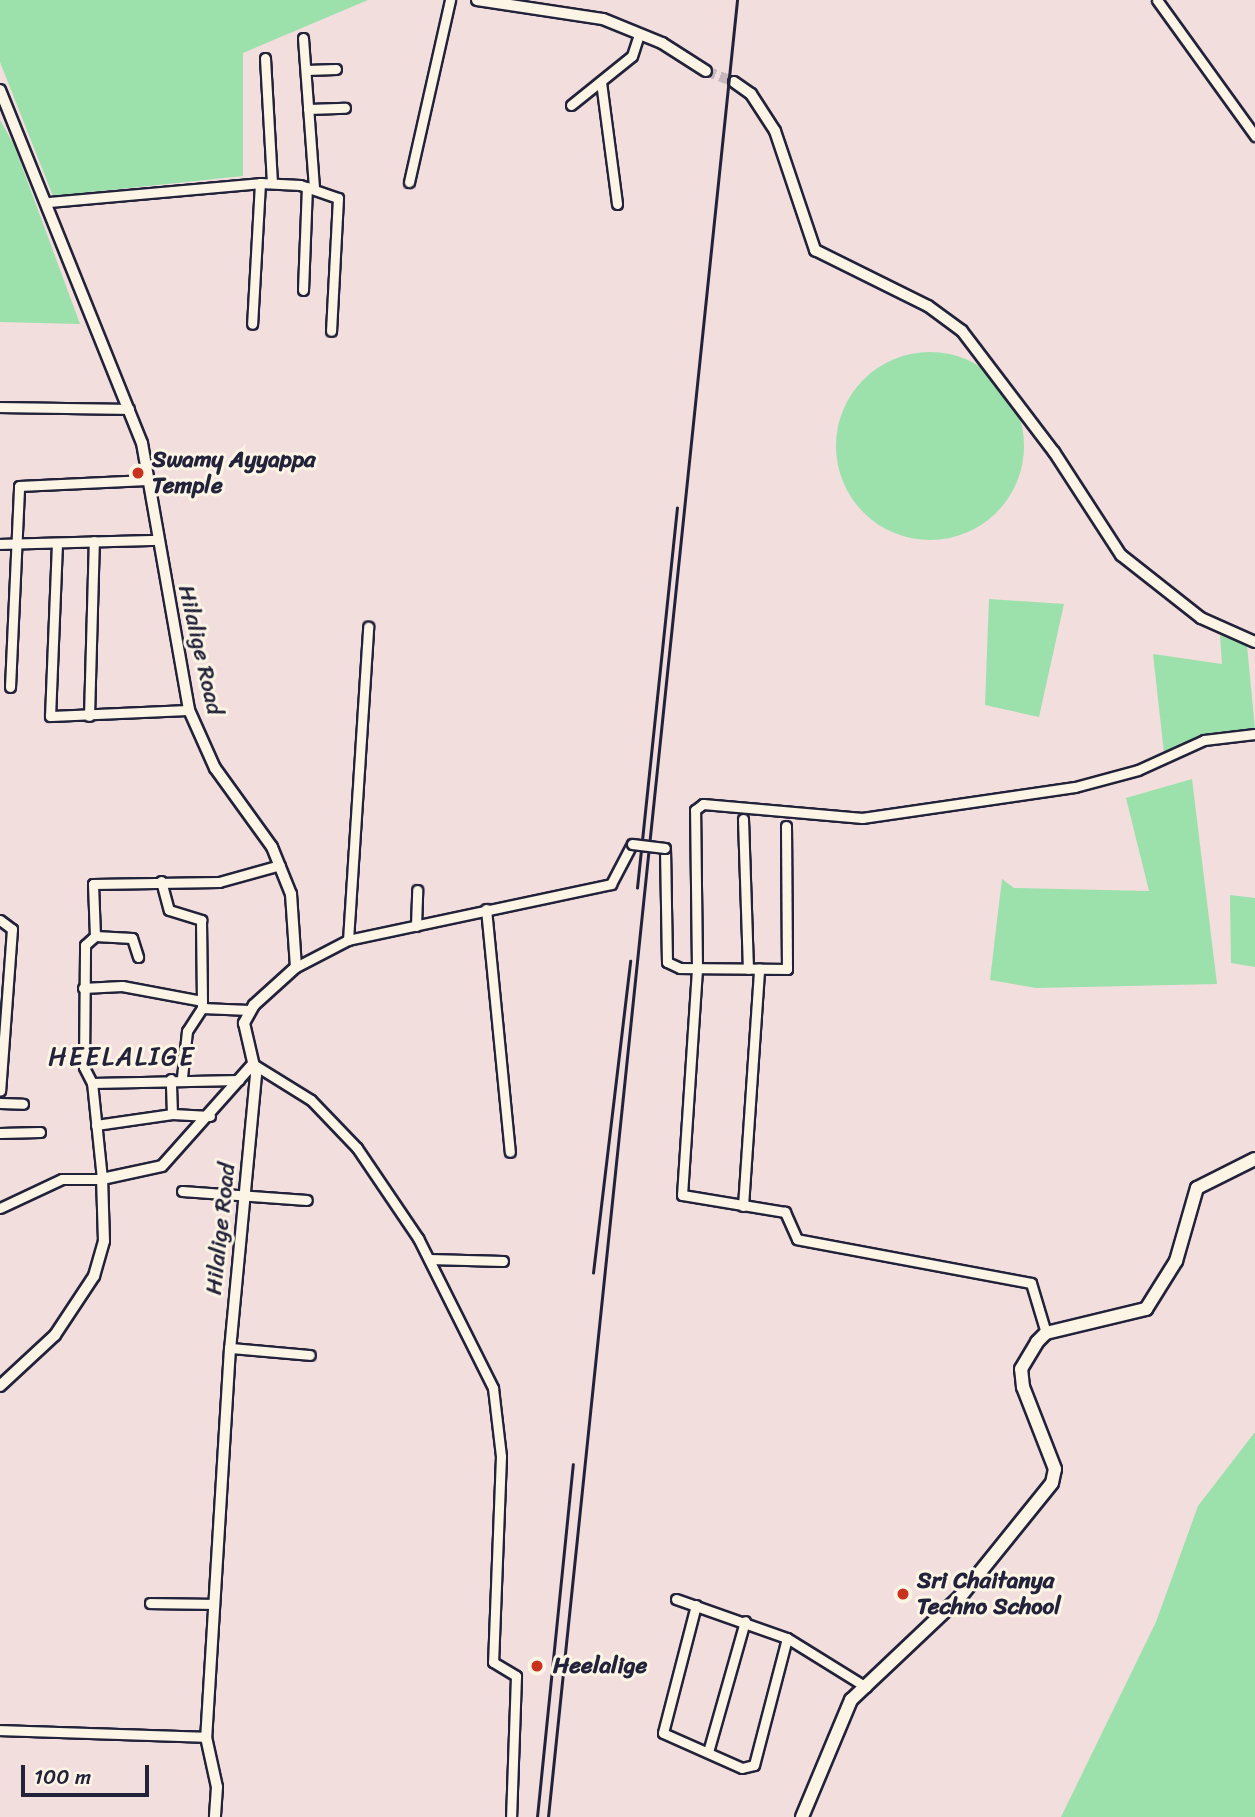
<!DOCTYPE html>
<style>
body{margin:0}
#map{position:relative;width:1255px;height:1817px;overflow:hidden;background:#f1dedd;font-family:Sriracha,sans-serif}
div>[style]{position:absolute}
.green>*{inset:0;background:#9ce0ac}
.round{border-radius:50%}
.tertiary-tunnel>*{height:10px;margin-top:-5px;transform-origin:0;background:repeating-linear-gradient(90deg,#c8b8bd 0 10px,transparent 0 15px)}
.roads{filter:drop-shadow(2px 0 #22223b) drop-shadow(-2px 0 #22223b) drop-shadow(0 2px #22223b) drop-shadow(0 -2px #22223b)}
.minor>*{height:9px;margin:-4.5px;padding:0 4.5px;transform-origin:4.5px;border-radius:4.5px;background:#fcf5e5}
.tertiary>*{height:10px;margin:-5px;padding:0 5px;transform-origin:5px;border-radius:5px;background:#fcf5e5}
.secondary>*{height:12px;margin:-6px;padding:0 6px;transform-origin:6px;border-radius:6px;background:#fcf5e5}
.rail>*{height:2.5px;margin:-1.25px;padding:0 1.25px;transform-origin:1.25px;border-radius:1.25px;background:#22223b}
.bridges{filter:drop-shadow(2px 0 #22223b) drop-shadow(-2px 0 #22223b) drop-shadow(0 2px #22223b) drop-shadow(0 -2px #22223b)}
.minor-bridge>*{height:9px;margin:-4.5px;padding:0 4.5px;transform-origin:4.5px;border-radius:4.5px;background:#fcf5e5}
.dots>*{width:19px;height:19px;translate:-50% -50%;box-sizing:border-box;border:4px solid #fcf5e5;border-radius:50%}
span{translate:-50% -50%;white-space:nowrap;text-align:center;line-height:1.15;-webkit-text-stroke:6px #fcf5e5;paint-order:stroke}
.poi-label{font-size:23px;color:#22223b;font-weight:700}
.left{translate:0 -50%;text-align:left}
.street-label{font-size:23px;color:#22223b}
.quarter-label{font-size:26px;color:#22223b;letter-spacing:2px}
.scale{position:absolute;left:21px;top:1765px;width:128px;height:32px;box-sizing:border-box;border:4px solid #22223b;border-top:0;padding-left:9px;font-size:21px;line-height:24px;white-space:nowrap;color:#22223b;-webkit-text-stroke:5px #fcf5e5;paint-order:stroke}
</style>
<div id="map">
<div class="green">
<div style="clip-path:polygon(0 0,368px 0,243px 53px,243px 176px,53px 196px,0 62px)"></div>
<div style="clip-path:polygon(0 120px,14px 145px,80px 324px,0 322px)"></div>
<div class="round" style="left:836px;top:352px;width:188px;height:188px"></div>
<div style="clip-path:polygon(989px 599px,1064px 604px,1039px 717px,985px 705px)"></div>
<div style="clip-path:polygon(1220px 635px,1247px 646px,1255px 729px,1204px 735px,1164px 753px,1153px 654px,1222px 664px)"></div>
<div style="clip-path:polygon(1192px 779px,1217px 984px,1036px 988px,990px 980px,1002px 879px,1014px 888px,1149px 891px,1126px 798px)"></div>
<div style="clip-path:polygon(1230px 895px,1255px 898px,1255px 967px,1231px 963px)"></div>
<div style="clip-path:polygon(1255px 1432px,1255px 1817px,1061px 1817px,1156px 1622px,1198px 1506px)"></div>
</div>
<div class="tertiary-tunnel">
<div style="left:706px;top:71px;width:30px;rotate:21deg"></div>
</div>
<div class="roads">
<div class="minor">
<div style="left:1157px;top:0;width:168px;rotate:54.2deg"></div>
<div style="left:303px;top:38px;width:151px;rotate:85.8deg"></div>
<div style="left:265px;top:58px;width:124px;rotate:86.8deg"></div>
<div style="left:306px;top:70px;width:30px;rotate:-2deg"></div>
<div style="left:601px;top:82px;width:123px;rotate:82.5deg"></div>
<div style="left:571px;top:105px;width:78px;rotate:-38.8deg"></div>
<div style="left:632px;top:56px;width:20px;rotate:-72deg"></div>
<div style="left:308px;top:109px;width:37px;rotate:-2deg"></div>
<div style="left:409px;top:182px;width:187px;rotate:-77.3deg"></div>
<div style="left:260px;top:183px;width:40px;rotate:2.9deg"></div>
<div style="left:300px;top:185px;width:40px;rotate:18.9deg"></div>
<div style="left:338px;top:198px;width:133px;rotate:93deg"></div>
<div style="left:48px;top:202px;width:213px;rotate:-5.1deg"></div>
<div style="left:260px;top:183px;width:141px;rotate:93.2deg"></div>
<div style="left:303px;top:290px;width:103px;rotate:-87.8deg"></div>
<div style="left:0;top:407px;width:129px;rotate:0.9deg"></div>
<div style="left:57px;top:543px;width:173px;rotate:92.3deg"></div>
<div style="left:50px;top:716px;width:139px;rotate:-2.5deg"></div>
<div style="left:0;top:544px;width:156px;rotate:-1.5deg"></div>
<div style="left:10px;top:687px;width:201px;rotate:-87.4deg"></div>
<div style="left:19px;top:486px;width:128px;rotate:-2.7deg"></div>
<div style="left:89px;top:716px;width:175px;rotate:-88.4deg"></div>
<div style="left:743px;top:819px;width:150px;rotate:88.1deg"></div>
<div style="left:665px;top:848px;width:114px;rotate:89deg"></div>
<div style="left:667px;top:962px;width:14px;rotate:25deg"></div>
<div style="left:680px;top:968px;width:107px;rotate:0.5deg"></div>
<div style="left:787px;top:969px;width:143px;rotate:-90.4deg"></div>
<div style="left:161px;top:881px;width:30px;rotate:75deg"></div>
<div style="left:169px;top:910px;width:34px;rotate:17deg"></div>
<div style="left:201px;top:920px;width:88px;rotate:89.3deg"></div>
<div style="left:202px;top:1008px;width:27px;rotate:123deg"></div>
<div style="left:187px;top:1031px;width:46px;rotate:96.2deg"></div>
<div style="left:486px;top:909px;width:244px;rotate:84.4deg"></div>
<div style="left:0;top:920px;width:15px;rotate:37deg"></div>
<div style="left:12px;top:929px;width:162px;rotate:94.2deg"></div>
<div style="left:416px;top:926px;width:36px;rotate:-88deg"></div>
<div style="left:95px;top:936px;width:37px;rotate:3deg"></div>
<div style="left:132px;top:938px;width:20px;rotate:72deg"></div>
<div style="left:348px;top:940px;width:314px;rotate:-86.3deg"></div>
<div style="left:296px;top:967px;width:59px;rotate:-27.4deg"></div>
<div style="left:348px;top:940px;width:269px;rotate:-12deg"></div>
<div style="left:611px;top:884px;width:45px;rotate:-62.3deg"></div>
<div style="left:83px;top:988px;width:39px;rotate:-3deg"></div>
<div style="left:122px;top:986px;width:81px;rotate:10.6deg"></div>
<div style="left:202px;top:1008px;width:47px;rotate:2.4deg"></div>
<div style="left:253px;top:1064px;width:68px;rotate:31.8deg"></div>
<div style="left:311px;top:1100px;width:66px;rotate:46.2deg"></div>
<div style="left:357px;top:1148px;width:109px;rotate:55.9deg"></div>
<div style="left:418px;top:1238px;width:168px;rotate:63.4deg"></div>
<div style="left:493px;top:1388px;width:68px;rotate:83.3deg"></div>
<div style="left:501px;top:1456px;width:206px;rotate:92.2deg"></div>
<div style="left:493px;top:1662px;width:27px;rotate:31deg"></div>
<div style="left:516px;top:1676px;width:141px;rotate:92deg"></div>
<div style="left:92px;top:1083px;width:147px;rotate:-1.2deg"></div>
<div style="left:0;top:1103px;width:23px;rotate:2deg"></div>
<div style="left:172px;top:1114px;width:38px;rotate:3deg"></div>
<div style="left:96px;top:1125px;width:77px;rotate:-8.2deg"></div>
<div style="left:172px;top:1114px;width:35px;rotate:-92deg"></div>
<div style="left:0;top:1133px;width:40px;rotate:-1.4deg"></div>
<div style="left:182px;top:1191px;width:125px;rotate:4.1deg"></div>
<div style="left:743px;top:1206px;width:238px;rotate:-86.1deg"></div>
<div style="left:0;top:1208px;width:68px;rotate:-25.1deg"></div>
<div style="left:62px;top:1179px;width:40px"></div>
<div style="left:102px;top:1179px;width:97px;rotate:-95.9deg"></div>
<div style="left:92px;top:1083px;width:18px;rotate:-117deg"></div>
<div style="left:84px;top:1067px;width:122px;rotate:-89.5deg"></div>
<div style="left:85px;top:945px;width:13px;rotate:-42deg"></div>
<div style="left:95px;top:936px;width:52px;rotate:-92.2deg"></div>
<div style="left:93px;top:884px;width:126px;rotate:-0.9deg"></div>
<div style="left:219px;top:882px;width:63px;rotate:-15.6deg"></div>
<div style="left:429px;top:1259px;width:74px;rotate:1.5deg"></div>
<div style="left:1046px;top:1333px;width:52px;rotate:-106.7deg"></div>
<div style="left:1031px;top:1283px;width:238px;rotate:-169.4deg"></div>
<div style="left:797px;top:1239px;width:30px;rotate:-114deg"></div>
<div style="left:785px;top:1212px;width:104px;rotate:-170.6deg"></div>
<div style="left:682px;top:1195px;width:228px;rotate:-86.2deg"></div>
<div style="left:697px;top:967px;width:157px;rotate:-90.7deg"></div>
<div style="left:695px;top:810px;width:10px;rotate:-37deg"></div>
<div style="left:703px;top:804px;width:160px;rotate:5deg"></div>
<div style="left:862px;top:818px;width:215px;rotate:-8.3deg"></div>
<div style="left:1075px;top:787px;width:65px;rotate:-15.1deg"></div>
<div style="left:1138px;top:770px;width:72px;rotate:-24.4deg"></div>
<div style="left:1204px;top:740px;width:51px;rotate:-6.7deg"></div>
<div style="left:230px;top:1348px;width:80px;rotate:5deg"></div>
<div style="left:676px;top:1599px;width:118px;rotate:19.4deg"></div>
<div style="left:787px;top:1638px;width:93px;rotate:31.8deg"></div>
<div style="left:150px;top:1603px;width:64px;rotate:0.9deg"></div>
<div style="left:696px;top:1605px;width:132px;rotate:104.5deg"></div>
<div style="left:663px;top:1733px;width:86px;rotate:23.9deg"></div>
<div style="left:742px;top:1768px;width:12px;rotate:-14deg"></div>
<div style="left:754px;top:1765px;width:131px;rotate:-75.4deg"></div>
<div style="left:0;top:1730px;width:206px;rotate:1.9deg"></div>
<div style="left:708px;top:1752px;width:136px;rotate:-74.2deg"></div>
</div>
<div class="tertiary">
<div style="left:477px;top:0;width:127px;rotate:8.6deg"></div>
<div style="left:603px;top:19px;width:64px;rotate:22.1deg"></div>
<div style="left:662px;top:43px;width:52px;rotate:32.5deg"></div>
<div style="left:734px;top:82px;width:21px;rotate:35deg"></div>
<div style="left:751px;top:94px;width:44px;rotate:57deg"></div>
<div style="left:775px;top:131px;width:126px;rotate:71.4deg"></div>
<div style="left:815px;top:250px;width:126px;rotate:26.4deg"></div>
<div style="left:928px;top:306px;width:42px;rotate:36.3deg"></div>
<div style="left:962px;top:331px;width:152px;rotate:52.8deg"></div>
<div style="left:1054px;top:452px;width:123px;rotate:57deg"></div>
<div style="left:1121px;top:555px;width:102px;rotate:38.2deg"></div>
<div style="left:1201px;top:618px;width:59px;rotate:24deg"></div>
<div style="left:0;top:90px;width:380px;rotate:68.1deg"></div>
<div style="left:142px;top:443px;width:271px;rotate:80deg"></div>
<div style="left:189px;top:710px;width:64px;rotate:65.9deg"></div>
<div style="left:215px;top:768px;width:97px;rotate:54.2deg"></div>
<div style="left:272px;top:847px;width:51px;rotate:68deg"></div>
<div style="left:291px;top:894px;width:73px;rotate:86.1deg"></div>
<div style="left:296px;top:967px;width:57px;rotate:137.9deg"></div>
<div style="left:254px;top:1005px;width:21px;rotate:119deg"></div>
<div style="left:244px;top:1023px;width:53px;rotate:77deg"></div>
<div style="left:256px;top:1075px;width:274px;rotate:95.4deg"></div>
<div style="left:230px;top:1348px;width:390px;rotate:93.5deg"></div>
<div style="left:206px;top:1737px;width:51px;rotate:77.6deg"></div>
<div style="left:217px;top:1787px;width:30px;rotate:94deg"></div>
<div style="left:0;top:1386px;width:75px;rotate:-42.8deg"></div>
<div style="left:55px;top:1335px;width:71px;rotate:-56.5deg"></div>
<div style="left:94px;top:1276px;width:36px;rotate:-74deg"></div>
<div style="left:104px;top:1241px;width:62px;rotate:-91.8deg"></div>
<div style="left:102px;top:1179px;width:61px;rotate:-12.2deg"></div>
<div style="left:162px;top:1166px;width:137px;rotate:-48.3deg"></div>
</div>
<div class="secondary">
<div style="left:802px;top:1817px;width:127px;rotate:-67.3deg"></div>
<div style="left:851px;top:1700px;width:150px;rotate:-43.4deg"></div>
<div style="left:960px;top:1597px;width:146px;rotate:-51.1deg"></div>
<div style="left:1052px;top:1483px;width:14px;rotate:-78deg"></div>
<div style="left:1055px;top:1469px;width:88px;rotate:-111.3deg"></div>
<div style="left:1023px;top:1387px;width:18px;rotate:-96deg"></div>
<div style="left:1021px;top:1369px;width:31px;rotate:-59deg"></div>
<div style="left:1037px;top:1342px;width:13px;rotate:-45deg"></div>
<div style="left:1046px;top:1333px;width:103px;rotate:-13.5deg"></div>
<div style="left:1146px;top:1309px;width:57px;rotate:-58deg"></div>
<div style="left:1176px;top:1261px;width:76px;rotate:-74deg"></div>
<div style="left:1197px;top:1188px;width:65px;rotate:-26.6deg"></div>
</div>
</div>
<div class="rail">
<div style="left:637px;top:888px;width:382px;rotate:-84deg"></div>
<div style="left:593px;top:1273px;width:314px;rotate:-83.2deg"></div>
<div style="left:537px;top:1817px;width:354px;rotate:-84.2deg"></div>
<div style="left:548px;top:1817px;width:1827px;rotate:-84.06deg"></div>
</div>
<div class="bridges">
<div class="minor-bridge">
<div style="left:632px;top:844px;width:33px;rotate:7deg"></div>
</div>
</div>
<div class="dots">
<div style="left:138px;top:473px;background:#c8321e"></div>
<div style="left:903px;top:1594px;background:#c8321e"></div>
<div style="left:537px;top:1666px;background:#c8321e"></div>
</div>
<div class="poi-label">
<span class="left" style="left:152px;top:473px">Swamy Ayyappa<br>Temple</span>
<span class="left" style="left:917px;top:1594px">Sri Chaitanya<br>Techno School</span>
<span class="left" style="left:553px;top:1666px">Heelalige</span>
</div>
<div class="street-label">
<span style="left:200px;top:650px;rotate:77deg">Hilalige Road</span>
<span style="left:221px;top:1229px;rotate:-84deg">Hilalige Road</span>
</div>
<div class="quarter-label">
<span style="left:122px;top:1057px">HEELALIGE</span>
</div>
<div class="scale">100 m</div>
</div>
